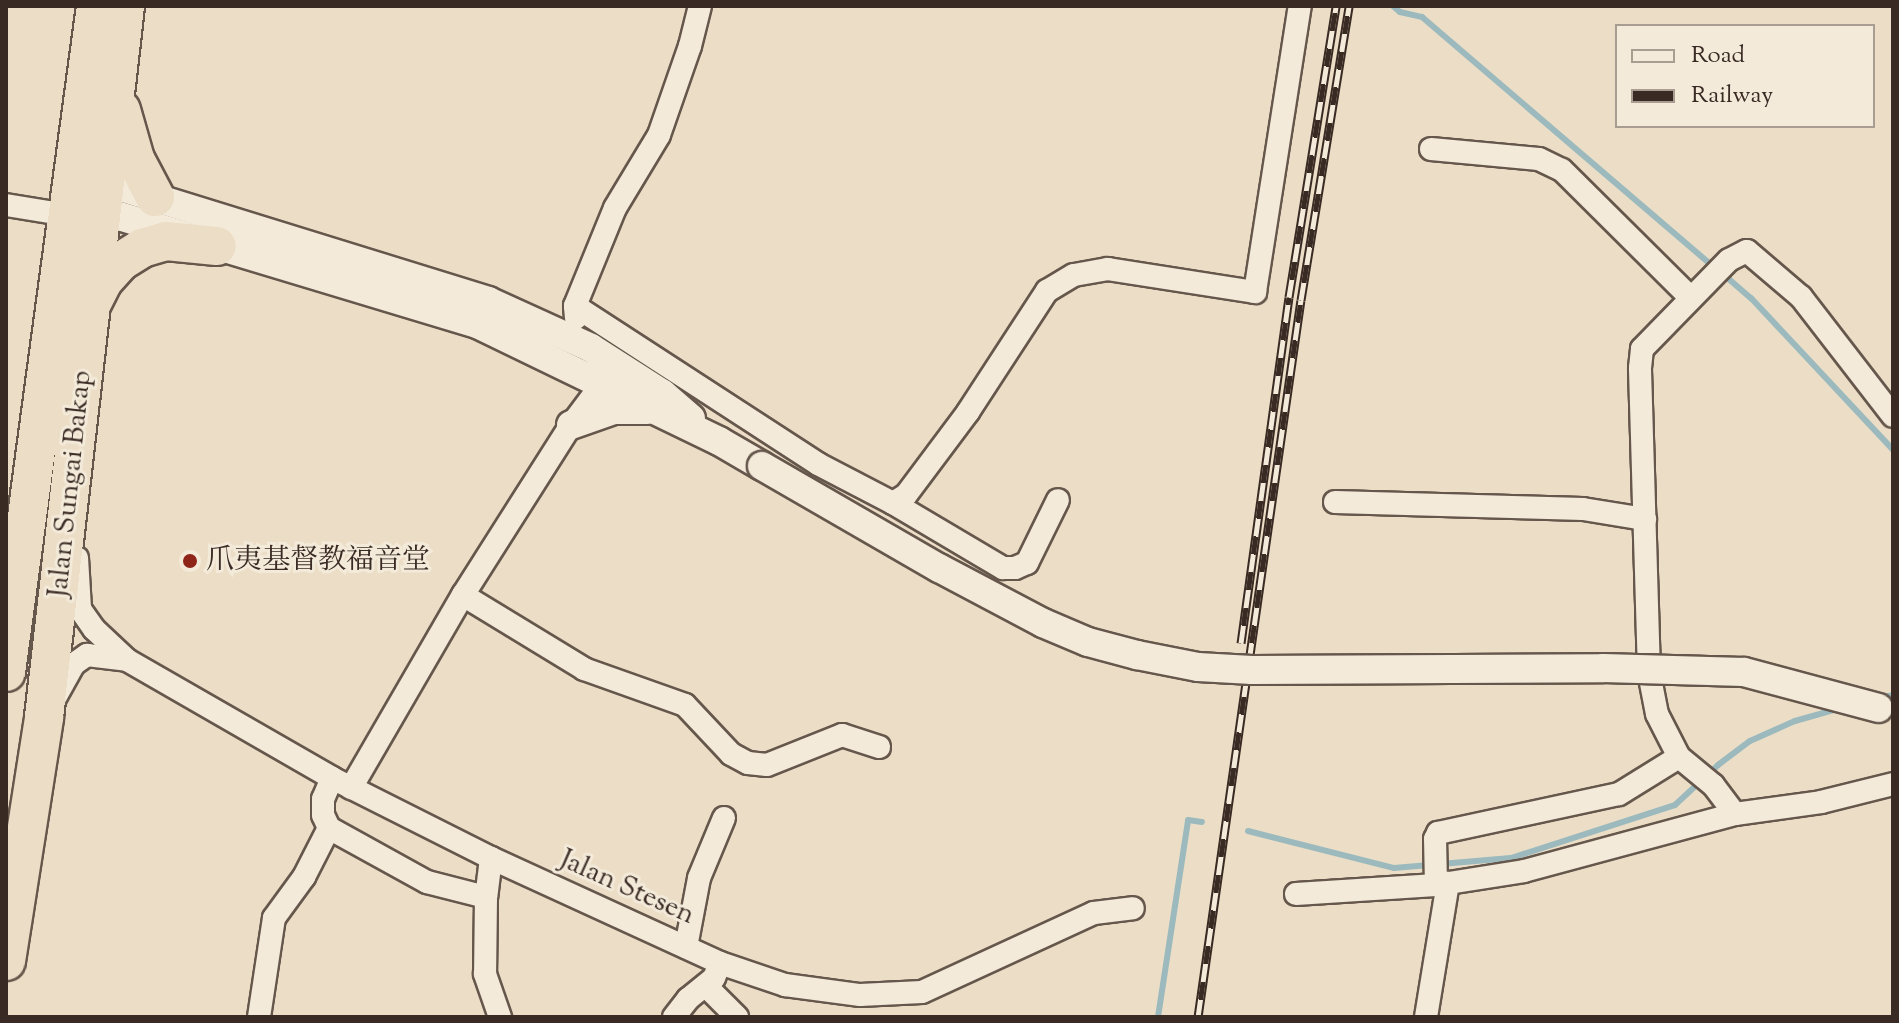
<!DOCTYPE html>
<meta charset="utf-8">
<style>
body{margin:0}
#map{position:relative;width:1899px;height:1023px;overflow:hidden;background:#ecdec6;font-family:"Sorts Mill Goudy","Noto Serif SC",serif}
div>[style]{position:absolute}
.stream>*{height:6px;margin:-3px;padding:0 3px;transform-origin:3px;border-radius:3px;background:#9cbabe}
.roads{filter:drop-shadow(2px 0 #66574c) drop-shadow(-2px 0 #66574c) drop-shadow(0 2px #66574c) drop-shadow(0 -2px #66574c)}
.minor>*{height:22px;margin:-11px;padding:0 11px;transform-origin:11px;border-radius:11px;background:#f3eada}
.tertiary>*{height:28px;margin:-14px;padding:0 14px;transform-origin:14px;border-radius:14px;background:#f3eada}
.trunk>*{height:38px;margin:-19px;padding:0 19px;transform-origin:19px;border-radius:19px;background:#ecdec6}
.rail>*{height:9px;margin-top:-4.5px;transform-origin:0;background:repeating-linear-gradient(90deg,#f3eada 0 18px,#392a23 0 36px);box-sizing:border-box;border-block:2px solid #392a23}
.bridges{filter:drop-shadow(2px 0 #66574c) drop-shadow(-2px 0 #66574c) drop-shadow(0 2px #66574c) drop-shadow(0 -2px #66574c)}
.tertiary-bridge>*{height:28px;margin:-14px;padding:0 14px;transform-origin:14px;border-radius:14px;background:#f3eada}
.dots>*{width:22px;height:22px;translate:-50% -50%;box-sizing:border-box;border:4px solid #f3eada;border-radius:50%}
span{translate:-50% -50%;white-space:nowrap;text-align:center;line-height:1.15;-webkit-text-stroke:6px #f3eada;paint-order:stroke}
.street-label{font-size:28px;color:#392a23}
.poi-label{font-size:28px;color:#392a23}
.left{translate:0 -50%;text-align:left}
.frame{position:absolute;inset:0;border:8px solid #392a23;pointer-events:none}
.legend{position:absolute;left:1615px;top:24px;width:260px;height:104px;box-sizing:border-box;background:#f3eada;border:2px solid #a99d91;margin:0;padding:10px 14px;list-style:none;font-size:24px;color:#392a23}
.legend li{display:flex;align-items:center;gap:16px;height:40px}
.legend b{width:40px;border:2px solid #a99d91}
</style>
<div id="map">
<div class="stream">
<div style="left:1393px;top:6px;width:9px;rotate:41deg"></div>
<div style="left:1400px;top:12px;width:23px;rotate:13deg"></div>
<div style="left:1422px;top:17px;width:384px;rotate:40.6deg"></div>
<div style="left:1723px;top:274px;width:37px;rotate:41deg"></div>
<div style="left:1751px;top:298px;width:208px;rotate:46.9deg"></div>
<div style="left:1879px;top:698px;width:14px;rotate:-12deg"></div>
<div style="left:1248px;top:831px;width:151px;rotate:14.2deg"></div>
<div style="left:1394px;top:868px;width:117px;rotate:-4.9deg"></div>
<div style="left:1511px;top:858px;width:172px;rotate:-17.9deg"></div>
<div style="left:1675px;top:805px;width:59px;rotate:-42.9deg"></div>
<div style="left:1718px;top:765px;width:40px;rotate:-37deg"></div>
<div style="left:1750px;top:741px;width:49px;rotate:-24deg"></div>
<div style="left:1795px;top:721px;width:48px;rotate:-15.8deg"></div>
<div style="left:1158px;top:1017px;width:199px;rotate:-81.3deg"></div>
<div style="left:1188px;top:820px;width:14px;rotate:8deg"></div>
</div>
<div class="roads">
<div class="minor">
<div style="left:1431px;top:149px;width:108px;rotate:5.3deg"></div>
<div style="left:1539px;top:159px;width:25px;rotate:26deg"></div>
<div style="left:1562px;top:170px;width:180px;rotate:44.8deg"></div>
<div style="left:6px;top:205px;width:62px;rotate:9.3deg"></div>
<div style="left:575px;top:306px;width:290px;rotate:33deg"></div>
<div style="left:818px;top:464px;width:85px;rotate:27.5deg"></div>
<div style="left:893px;top:503px;width:15px;rotate:-32deg"></div>
<div style="left:906px;top:495px;width:104px;rotate:-53.2deg"></div>
<div style="left:968px;top:412px;width:145px;rotate:-56.9deg"></div>
<div style="left:1047px;top:291px;width:31px;rotate:-31deg"></div>
<div style="left:1074px;top:275px;width:35px;rotate:-10deg"></div>
<div style="left:1108px;top:269px;width:149px;rotate:8.9deg"></div>
<div style="left:1255px;top:292px;width:290px;rotate:-81.1deg"></div>
<div style="left:576px;top:318px;width:12px;rotate:-95deg"></div>
<div style="left:575px;top:306px;width:106px;rotate:-67.8deg"></div>
<div style="left:615px;top:208px;width:85px;rotate:-58.9deg"></div>
<div style="left:659px;top:135px;width:94px;rotate:-70.8deg"></div>
<div style="left:690px;top:46px;width:41px;rotate:-76deg"></div>
<div style="left:1335px;top:502px;width:248px;rotate:1.6deg"></div>
<div style="left:1583px;top:509px;width:63px;rotate:9.2deg"></div>
<div style="left:893px;top:503px;width:128px;rotate:30.6deg"></div>
<div style="left:1003px;top:568px;width:12px"></div>
<div style="left:1015px;top:568px;width:13px;rotate:-23deg"></div>
<div style="left:1027px;top:563px;width:70px;rotate:-63.8deg"></div>
<div style="left:77px;top:558px;width:51px;rotate:86.6deg"></div>
<div style="left:80px;top:609px;width:24px;rotate:55deg"></div>
<div style="left:94px;top:629px;width:45px;rotate:43.2deg"></div>
<div style="left:127px;top:660px;width:237px;rotate:29.9deg"></div>
<div style="left:332px;top:778px;width:178px;rotate:26.7deg"></div>
<div style="left:491px;top:858px;width:252px;rotate:24.6deg"></div>
<div style="left:720px;top:963px;width:69px;rotate:18.7deg"></div>
<div style="left:785px;top:985px;width:76px;rotate:7.6deg"></div>
<div style="left:860px;top:995px;width:62px;rotate:-2.8deg"></div>
<div style="left:922px;top:992px;width:189px;rotate:-24.7deg"></div>
<div style="left:1094px;top:913px;width:39px;rotate:-7deg"></div>
<div style="left:463px;top:595px;width:142px;rotate:31.4deg"></div>
<div style="left:584px;top:669px;width:107px;rotate:19.6deg"></div>
<div style="left:685px;top:705px;width:67px;rotate:46.8deg"></div>
<div style="left:731px;top:754px;width:19px;rotate:28deg"></div>
<div style="left:748px;top:763px;width:19px;rotate:6deg"></div>
<div style="left:767px;top:765px;width:81px;rotate:-21.8deg"></div>
<div style="left:842px;top:735px;width:39px;rotate:18deg"></div>
<div style="left:55px;top:698px;width:39px;rotate:-61deg"></div>
<div style="left:74px;top:664px;width:16px;rotate:-35deg"></div>
<div style="left:87px;top:655px;width:40px;rotate:7.1deg"></div>
<div style="left:332px;top:778px;width:23px;rotate:113deg"></div>
<div style="left:323px;top:799px;width:16px;rotate:90deg"></div>
<div style="left:323px;top:815px;width:14px;rotate:65deg"></div>
<div style="left:329px;top:828px;width:112px;rotate:28.9deg"></div>
<div style="left:427px;top:882px;width:61px;rotate:14.3deg"></div>
<div style="left:351px;top:788px;width:223px;rotate:-59.9deg"></div>
<div style="left:463px;top:595px;width:201px;rotate:-57.6deg"></div>
<div style="left:571px;top:425px;width:50px;rotate:-53.1deg"></div>
<div style="left:1735px;top:814px;width:36px;rotate:-127deg"></div>
<div style="left:1713px;top:785px;width:44px;rotate:-140.5deg"></div>
<div style="left:1679px;top:757px;width:48px;rotate:-117.1deg"></div>
<div style="left:1657px;top:714px;width:42px;rotate:-101deg"></div>
<div style="left:1649px;top:673px;width:305px;rotate:-91.7deg"></div>
<div style="left:1640px;top:368px;width:19px;rotate:-84deg"></div>
<div style="left:1642px;top:349px;width:124px;rotate:-45.7deg"></div>
<div style="left:1729px;top:260px;width:20px;rotate:-27deg"></div>
<div style="left:1747px;top:251px;width:71px;rotate:40.4deg"></div>
<div style="left:1801px;top:297px;width:150px;rotate:52.3deg"></div>
<div style="left:491px;top:858px;width:39px;rotate:97deg"></div>
<div style="left:486px;top:897px;width:77px;rotate:90.7deg"></div>
<div style="left:485px;top:974px;width:46px;rotate:70.8deg"></div>
<div style="left:1436px;top:885px;width:46px;rotate:-91.2deg"></div>
<div style="left:1435px;top:839px;width:7px;rotate:-63deg"></div>
<div style="left:1438px;top:833px;width:185px;rotate:-12.2deg"></div>
<div style="left:1619px;top:794px;width:70px;rotate:-31.7deg"></div>
<div style="left:1296px;top:894px;width:140px;rotate:-3.7deg"></div>
<div style="left:1436px;top:885px;width:89px;rotate:-9deg"></div>
<div style="left:1524px;top:871px;width:219px;rotate:-15.1deg"></div>
<div style="left:1735px;top:814px;width:87px;rotate:-7.9deg"></div>
<div style="left:1821px;top:802px;width:74px;rotate:-14deg"></div>
<div style="left:686px;top:947px;width:70px;rotate:-79.3deg"></div>
<div style="left:699px;top:878px;width:65px;rotate:-67.4deg"></div>
<div style="left:706px;top:986px;width:44px;rotate:45deg"></div>
<div style="left:259px;top:1017px;width:100px;rotate:-81.4deg"></div>
<div style="left:274px;top:918px;width:51px;rotate:-53.8deg"></div>
<div style="left:304px;top:877px;width:55px;rotate:-63deg"></div>
<div style="left:674px;top:1017px;width:23px;rotate:-52deg"></div>
<div style="left:688px;top:999px;width:33px;rotate:-39deg"></div>
<div style="left:714px;top:978px;width:16px;rotate:-68deg"></div>
<div style="left:1426px;top:1017px;width:136px;rotate:-80.7deg"></div>
</div>
<div class="tertiary">
<div style="left:88px;top:177px;width:419px;rotate:17.2deg"></div>
<div style="left:488px;top:301px;width:113px;rotate:24.5deg"></div>
<div style="left:591px;top:348px;width:85px;rotate:32.6deg"></div>
<div style="left:663px;top:394px;width:37px;rotate:41deg"></div>
<div style="left:86px;top:206px;width:408px;rotate:16.8deg"></div>
<div style="left:477px;top:324px;width:269px;rotate:25.8deg"></div>
<div style="left:719px;top:441px;width:50px;rotate:30.2deg"></div>
<div style="left:571px;top:425px;width:46px;rotate:-19.2deg"></div>
<div style="left:614px;top:410px;width:33px"></div>
</div>
<div class="trunk">
<div style="left:121px;top:110px;width:51px;rotate:74.1deg"></div>
<div style="left:135px;top:159px;width:43px;rotate:62.2deg"></div>
<div style="left:92px;top:303px;width:25px;rotate:-63deg"></div>
<div style="left:103px;top:281px;width:25px;rotate:-48deg"></div>
<div style="left:120px;top:262px;width:26px;rotate:-32deg"></div>
<div style="left:142px;top:248px;width:25px;rotate:-16deg"></div>
<div style="left:166px;top:241px;width:51px;rotate:5.6deg"></div>
<div style="left:6px;top:672px;width:672px;rotate:-82.3deg"></div>
<div style="left:6px;top:961px;width:247px;rotate:-81.1deg"></div>
<div style="left:44px;top:717px;width:716px;rotate:-83.5deg"></div>
</div>
</div>
<div class="rail">
<div style="left:1241px;top:643px;width:349px;rotate:-82.1deg"></div>
<div style="left:1289px;top:297px;width:295px;rotate:-80.8deg"></div>
<div style="left:1198px;top:1017px;width:724px;rotate:-81.83deg"></div>
<div style="left:1301px;top:300px;width:298px;rotate:-80.7deg"></div>
</div>
<div class="bridges">
<div class="tertiary-bridge">
<div style="left:762px;top:466px;width:204px;rotate:30deg"></div>
<div style="left:939px;top:568px;width:118px;rotate:27.9deg"></div>
<div style="left:1043px;top:623px;width:49px;rotate:22.9deg"></div>
<div style="left:1088px;top:642px;width:51px;rotate:14.9deg"></div>
<div style="left:1137px;top:655px;width:62px;rotate:11.1deg"></div>
<div style="left:1198px;top:667px;width:54px;rotate:3.2deg"></div>
<div style="left:1252px;top:670px;width:351px;rotate:-0.3deg"></div>
<div style="left:1603px;top:668px;width:141px;rotate:1.6deg"></div>
<div style="left:1744px;top:672px;width:139px;rotate:15deg"></div>
</div>
</div>
<div class="dots">
<div style="left:190px;top:561px;background:#8f2418"></div>
</div>
<div class="street-label">
<span style="left:71px;top:484px;rotate:-84deg">Jalan Sungai Bakap</span>
<span style="left:627px;top:888px;rotate:24deg">Jalan Stesen</span>
</div>
<div class="poi-label">
<span class="left" style="left:206px;top:561px">爪夷基督教福音堂</span>
</div>
<div class="frame"></div>
<ul class="legend">
<li><b style="height:10px;background:#f3eada"></b>Road</li>
<li><b style="height:10px;background:#392a23"></b>Railway</li>
</ul>
</div>
